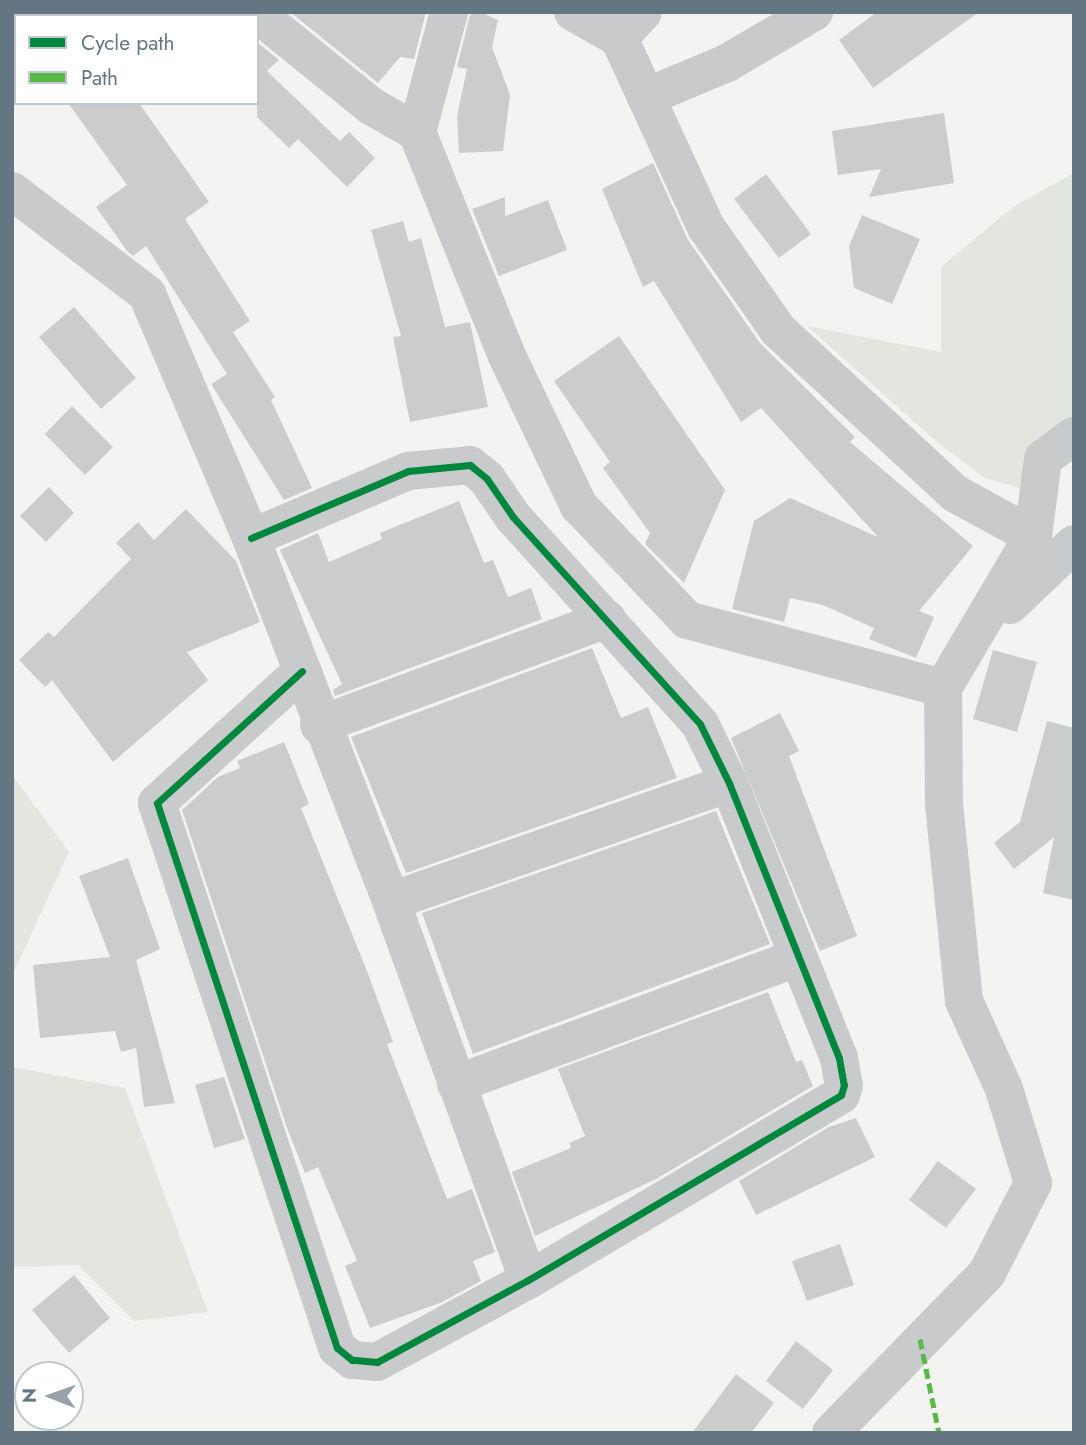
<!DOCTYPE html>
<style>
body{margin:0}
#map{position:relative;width:1086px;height:1445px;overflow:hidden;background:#f3f3f1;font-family:Jost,sans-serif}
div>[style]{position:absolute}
.green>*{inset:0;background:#e3e6df}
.building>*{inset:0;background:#cbcdcd}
.minor>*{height:38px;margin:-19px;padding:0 19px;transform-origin:19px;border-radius:19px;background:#c8cacb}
.quiet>*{height:5px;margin-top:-2.5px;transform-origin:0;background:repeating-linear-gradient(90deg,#58b947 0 10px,transparent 0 15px)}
.cycleway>*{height:7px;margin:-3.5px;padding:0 3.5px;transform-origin:3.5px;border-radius:3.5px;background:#00873e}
span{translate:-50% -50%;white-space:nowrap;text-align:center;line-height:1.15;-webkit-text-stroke:7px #fff;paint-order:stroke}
.frame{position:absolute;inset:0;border:14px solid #637682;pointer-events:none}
.legend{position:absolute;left:14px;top:14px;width:245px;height:91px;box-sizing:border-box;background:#fff;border:2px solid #c1c8cd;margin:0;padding:9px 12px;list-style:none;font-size:21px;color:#637682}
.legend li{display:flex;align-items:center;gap:14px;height:35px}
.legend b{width:35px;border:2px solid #c1c8cd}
.north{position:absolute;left:14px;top:1361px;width:70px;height:70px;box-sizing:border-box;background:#fff;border:2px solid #c1c8cd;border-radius:50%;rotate:271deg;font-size:19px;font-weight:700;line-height:28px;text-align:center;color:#637682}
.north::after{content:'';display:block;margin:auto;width:24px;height:32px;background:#95a2a9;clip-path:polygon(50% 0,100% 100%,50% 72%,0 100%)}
</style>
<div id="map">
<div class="green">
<div style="clip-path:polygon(1074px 173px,1074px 427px,1032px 492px,985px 478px,937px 442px,807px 326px,941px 352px,941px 267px,1013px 207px)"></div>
<div style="clip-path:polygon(12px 775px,69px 852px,12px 976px)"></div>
<div style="clip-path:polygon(12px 1067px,125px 1088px,208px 1312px,134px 1321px,78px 1265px,12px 1267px)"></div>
</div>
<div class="building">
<div style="clip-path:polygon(290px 12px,426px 12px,414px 59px,400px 57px,378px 83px)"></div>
<div style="clip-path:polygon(480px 12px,498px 20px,492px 47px,510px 95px,503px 151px,459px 153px,457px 116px,467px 69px,457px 67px,470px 15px)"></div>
<div style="clip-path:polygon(877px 12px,979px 12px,873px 88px,839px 40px)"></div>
<div style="clip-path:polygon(257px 42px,279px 60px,267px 71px,340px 141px,349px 132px,375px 158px,347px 187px,298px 139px,289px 148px,257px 117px)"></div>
<div style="clip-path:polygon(68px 103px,139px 103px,209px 202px,185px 219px,250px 321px,233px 332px,275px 397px,271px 400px,312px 488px,284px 500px,211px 384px,227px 374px,146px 246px,133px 256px,127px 251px,96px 207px,127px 185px)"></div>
<div style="clip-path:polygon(944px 113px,954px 183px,869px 197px,881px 169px,838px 175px,832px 131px)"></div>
<div style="clip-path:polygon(653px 163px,688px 240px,760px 343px,855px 437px,850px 442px,973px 546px,919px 611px,934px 617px,916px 658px,869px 639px,874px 628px,823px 605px,790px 598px,784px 622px,732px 609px,754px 521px,790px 498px,878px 537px,761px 408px,741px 422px,654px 281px,643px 287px,602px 189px)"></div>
<div style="clip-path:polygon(766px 174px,811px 234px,779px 258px,734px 199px)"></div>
<div style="clip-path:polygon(505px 197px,505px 216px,548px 200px,567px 250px,499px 276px,472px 209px)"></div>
<div style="clip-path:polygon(862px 215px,920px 239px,892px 304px,854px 288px,849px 246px)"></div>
<div style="clip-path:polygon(403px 221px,409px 242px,421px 238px,445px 327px,470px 322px,488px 407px,410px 422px,393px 337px,401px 336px,371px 230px)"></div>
<div style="clip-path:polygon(74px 307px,136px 378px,101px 409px,39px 337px)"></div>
<div style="clip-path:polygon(619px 336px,725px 490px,684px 583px,645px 544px,650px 533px,603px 468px,610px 462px,554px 381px)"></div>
<div style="clip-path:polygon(72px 406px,113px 447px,85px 475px,45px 434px)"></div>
<div style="clip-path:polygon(49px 487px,74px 513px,46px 542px,20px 516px)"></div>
<div style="clip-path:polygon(459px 501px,484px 563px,493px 560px,508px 597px,531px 588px,542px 619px,335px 696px,333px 690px,342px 684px,280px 550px,318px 533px,329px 562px,382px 539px,380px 533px)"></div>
<div style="clip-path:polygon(186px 509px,236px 561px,260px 622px,187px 652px,208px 680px,113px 762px,52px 680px,45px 687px,19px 660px,48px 632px,54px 637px,131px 559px,116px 543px,138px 522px,154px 540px)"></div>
<div style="clip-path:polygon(592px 648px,621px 718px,648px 707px,677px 778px,406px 873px,351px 737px)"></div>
<div style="clip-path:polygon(993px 650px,1037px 662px,1017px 732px,973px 719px)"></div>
<div style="clip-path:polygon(780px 713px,799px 751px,789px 756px,857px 936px,820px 951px,731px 738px)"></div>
<div style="clip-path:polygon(1047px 721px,1074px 728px,1074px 900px,1043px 893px,1054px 837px,1014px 869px,994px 843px,1020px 822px)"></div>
<div style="clip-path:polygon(284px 742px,309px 804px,301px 808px,367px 971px,393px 1042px,387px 1044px,447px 1199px,472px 1189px,495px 1252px,473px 1261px,481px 1281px,440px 1303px,370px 1328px,345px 1266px,357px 1261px,318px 1167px,305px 1173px,287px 1128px,182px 810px,218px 777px,240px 768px,237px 761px)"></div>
<div style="clip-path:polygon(716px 811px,770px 944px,473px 1054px,422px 913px)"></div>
<div style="clip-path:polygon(128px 858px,160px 949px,136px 960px,175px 1103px,144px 1107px,136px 1048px,121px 1052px,115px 1031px,40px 1038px,33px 965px,110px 957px,79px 876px)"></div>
<div style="clip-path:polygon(768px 992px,796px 1062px,802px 1060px,813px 1086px,656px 1179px,535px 1236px,512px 1172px,571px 1148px,569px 1143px,585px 1136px,558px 1069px)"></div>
<div style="clip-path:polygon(224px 1077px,245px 1139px,214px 1148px,195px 1085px)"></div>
<div style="clip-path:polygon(856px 1118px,875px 1157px,756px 1215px,739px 1181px,829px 1127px)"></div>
<div style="clip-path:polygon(938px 1161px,976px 1189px,946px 1228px,909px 1200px)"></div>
<div style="clip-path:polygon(840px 1244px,854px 1285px,807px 1301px,792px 1261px)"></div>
<div style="clip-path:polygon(74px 1275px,110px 1318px,69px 1353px,32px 1310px)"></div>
<div style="clip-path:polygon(796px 1341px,833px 1370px,803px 1409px,766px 1381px)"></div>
<div style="clip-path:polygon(736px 1374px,774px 1403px,751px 1433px,692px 1433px)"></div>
</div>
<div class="minor">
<div style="left:255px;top:12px;width:149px;rotate:39deg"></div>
<div style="left:371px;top:106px;width:53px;rotate:29.5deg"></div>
<div style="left:449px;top:12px;width:124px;rotate:104.9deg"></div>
<div style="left:417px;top:132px;width:241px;rotate:68.1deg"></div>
<div style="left:507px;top:356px;width:166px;rotate:64.4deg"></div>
<div style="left:579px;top:506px;width:157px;rotate:46.5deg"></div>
<div style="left:687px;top:620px;width:265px;rotate:14.9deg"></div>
<div style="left:573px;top:12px;width:53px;rotate:29.5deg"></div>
<div style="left:619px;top:38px;width:35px;rotate:-47deg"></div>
<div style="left:619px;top:38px;width:208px;rotate:65.3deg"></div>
<div style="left:706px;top:227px;width:126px;rotate:55deg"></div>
<div style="left:778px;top:330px;width:242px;rotate:42.7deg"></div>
<div style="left:956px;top:494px;width:88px;rotate:28.6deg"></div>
<div style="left:646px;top:97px;width:88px;rotate:-22.8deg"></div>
<div style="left:727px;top:63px;width:101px;rotate:-30.4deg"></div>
<div style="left:12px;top:191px;width:170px;rotate:37.3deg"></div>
<div style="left:147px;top:294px;width:265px;rotate:66.9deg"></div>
<div style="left:251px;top:538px;width:389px;rotate:68.9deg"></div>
<div style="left:391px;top:901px;width:403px;rotate:70.1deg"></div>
<div style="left:251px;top:538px;width:171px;rotate:-23.1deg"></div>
<div style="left:408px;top:471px;width:62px;rotate:-5.5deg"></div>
<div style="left:470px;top:465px;width:22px;rotate:39deg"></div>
<div style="left:487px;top:479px;width:46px;rotate:55.6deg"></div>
<div style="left:513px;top:517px;width:279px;rotate:47.9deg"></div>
<div style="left:700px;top:724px;width:66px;rotate:63.8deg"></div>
<div style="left:729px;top:783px;width:296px;rotate:68.2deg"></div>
<div style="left:839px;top:1058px;width:27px;rotate:80deg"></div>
<div style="left:844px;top:1085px;width:10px;rotate:107deg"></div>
<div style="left:841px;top:1095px;width:364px;rotate:149.4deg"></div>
<div style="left:528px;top:1280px;width:172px;rotate:151.5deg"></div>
<div style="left:377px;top:1362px;width:25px;rotate:-175deg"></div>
<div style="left:352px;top:1360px;width:19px;rotate:-141deg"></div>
<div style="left:337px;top:1348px;width:574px;rotate:-108.28deg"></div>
<div style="left:157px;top:803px;width:196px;rotate:-42.3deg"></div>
<div style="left:1010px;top:605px;width:88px;rotate:-43.6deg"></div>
<div style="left:319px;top:725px;width:307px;rotate:-20.2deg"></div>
<div style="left:391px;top:901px;width:358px;rotate:-19.2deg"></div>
<div style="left:456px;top:1084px;width:363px;rotate:-20.3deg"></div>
<div style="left:831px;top:1433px;width:223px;rotate:-45.7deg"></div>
<div style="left:987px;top:1273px;width:101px;rotate:-62.9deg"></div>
<div style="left:1033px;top:1183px;width:98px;rotate:-107.1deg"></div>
<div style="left:1004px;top:1089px;width:97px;rotate:-114.4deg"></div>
<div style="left:964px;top:1001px;width:199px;rotate:-95.8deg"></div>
<div style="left:944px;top:803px;width:115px;rotate:-90.5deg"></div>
<div style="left:943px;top:688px;width:177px;rotate:-59.4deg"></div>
<div style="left:1033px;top:536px;width:78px;rotate:-82.6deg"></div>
<div style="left:1043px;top:459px;width:39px;rotate:-37deg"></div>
</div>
<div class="quiet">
<div style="left:920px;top:1339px;width:96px;rotate:78.6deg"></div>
</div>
<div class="cycleway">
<div style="left:251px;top:538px;width:171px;rotate:-23.1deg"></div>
<div style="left:408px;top:471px;width:62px;rotate:-5.5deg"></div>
<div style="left:470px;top:465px;width:22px;rotate:39deg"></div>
<div style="left:487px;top:479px;width:46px;rotate:55.6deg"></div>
<div style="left:513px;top:517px;width:279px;rotate:47.9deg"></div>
<div style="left:700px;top:724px;width:66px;rotate:63.8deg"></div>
<div style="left:729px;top:783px;width:296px;rotate:68.2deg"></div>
<div style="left:839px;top:1058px;width:27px;rotate:80deg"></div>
<div style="left:844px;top:1085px;width:10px;rotate:107deg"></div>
<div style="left:841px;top:1095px;width:364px;rotate:149.4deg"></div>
<div style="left:528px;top:1280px;width:172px;rotate:151.5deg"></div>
<div style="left:377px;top:1362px;width:25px;rotate:-175deg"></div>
<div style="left:352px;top:1360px;width:19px;rotate:-141deg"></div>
<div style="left:337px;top:1348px;width:574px;rotate:-108.28deg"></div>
<div style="left:157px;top:803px;width:196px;rotate:-42.3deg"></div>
</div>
<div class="frame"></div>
<ul class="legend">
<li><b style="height:9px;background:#00873e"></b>Cycle path</li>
<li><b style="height:9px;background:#58b947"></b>Path</li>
</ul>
<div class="north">N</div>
</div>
